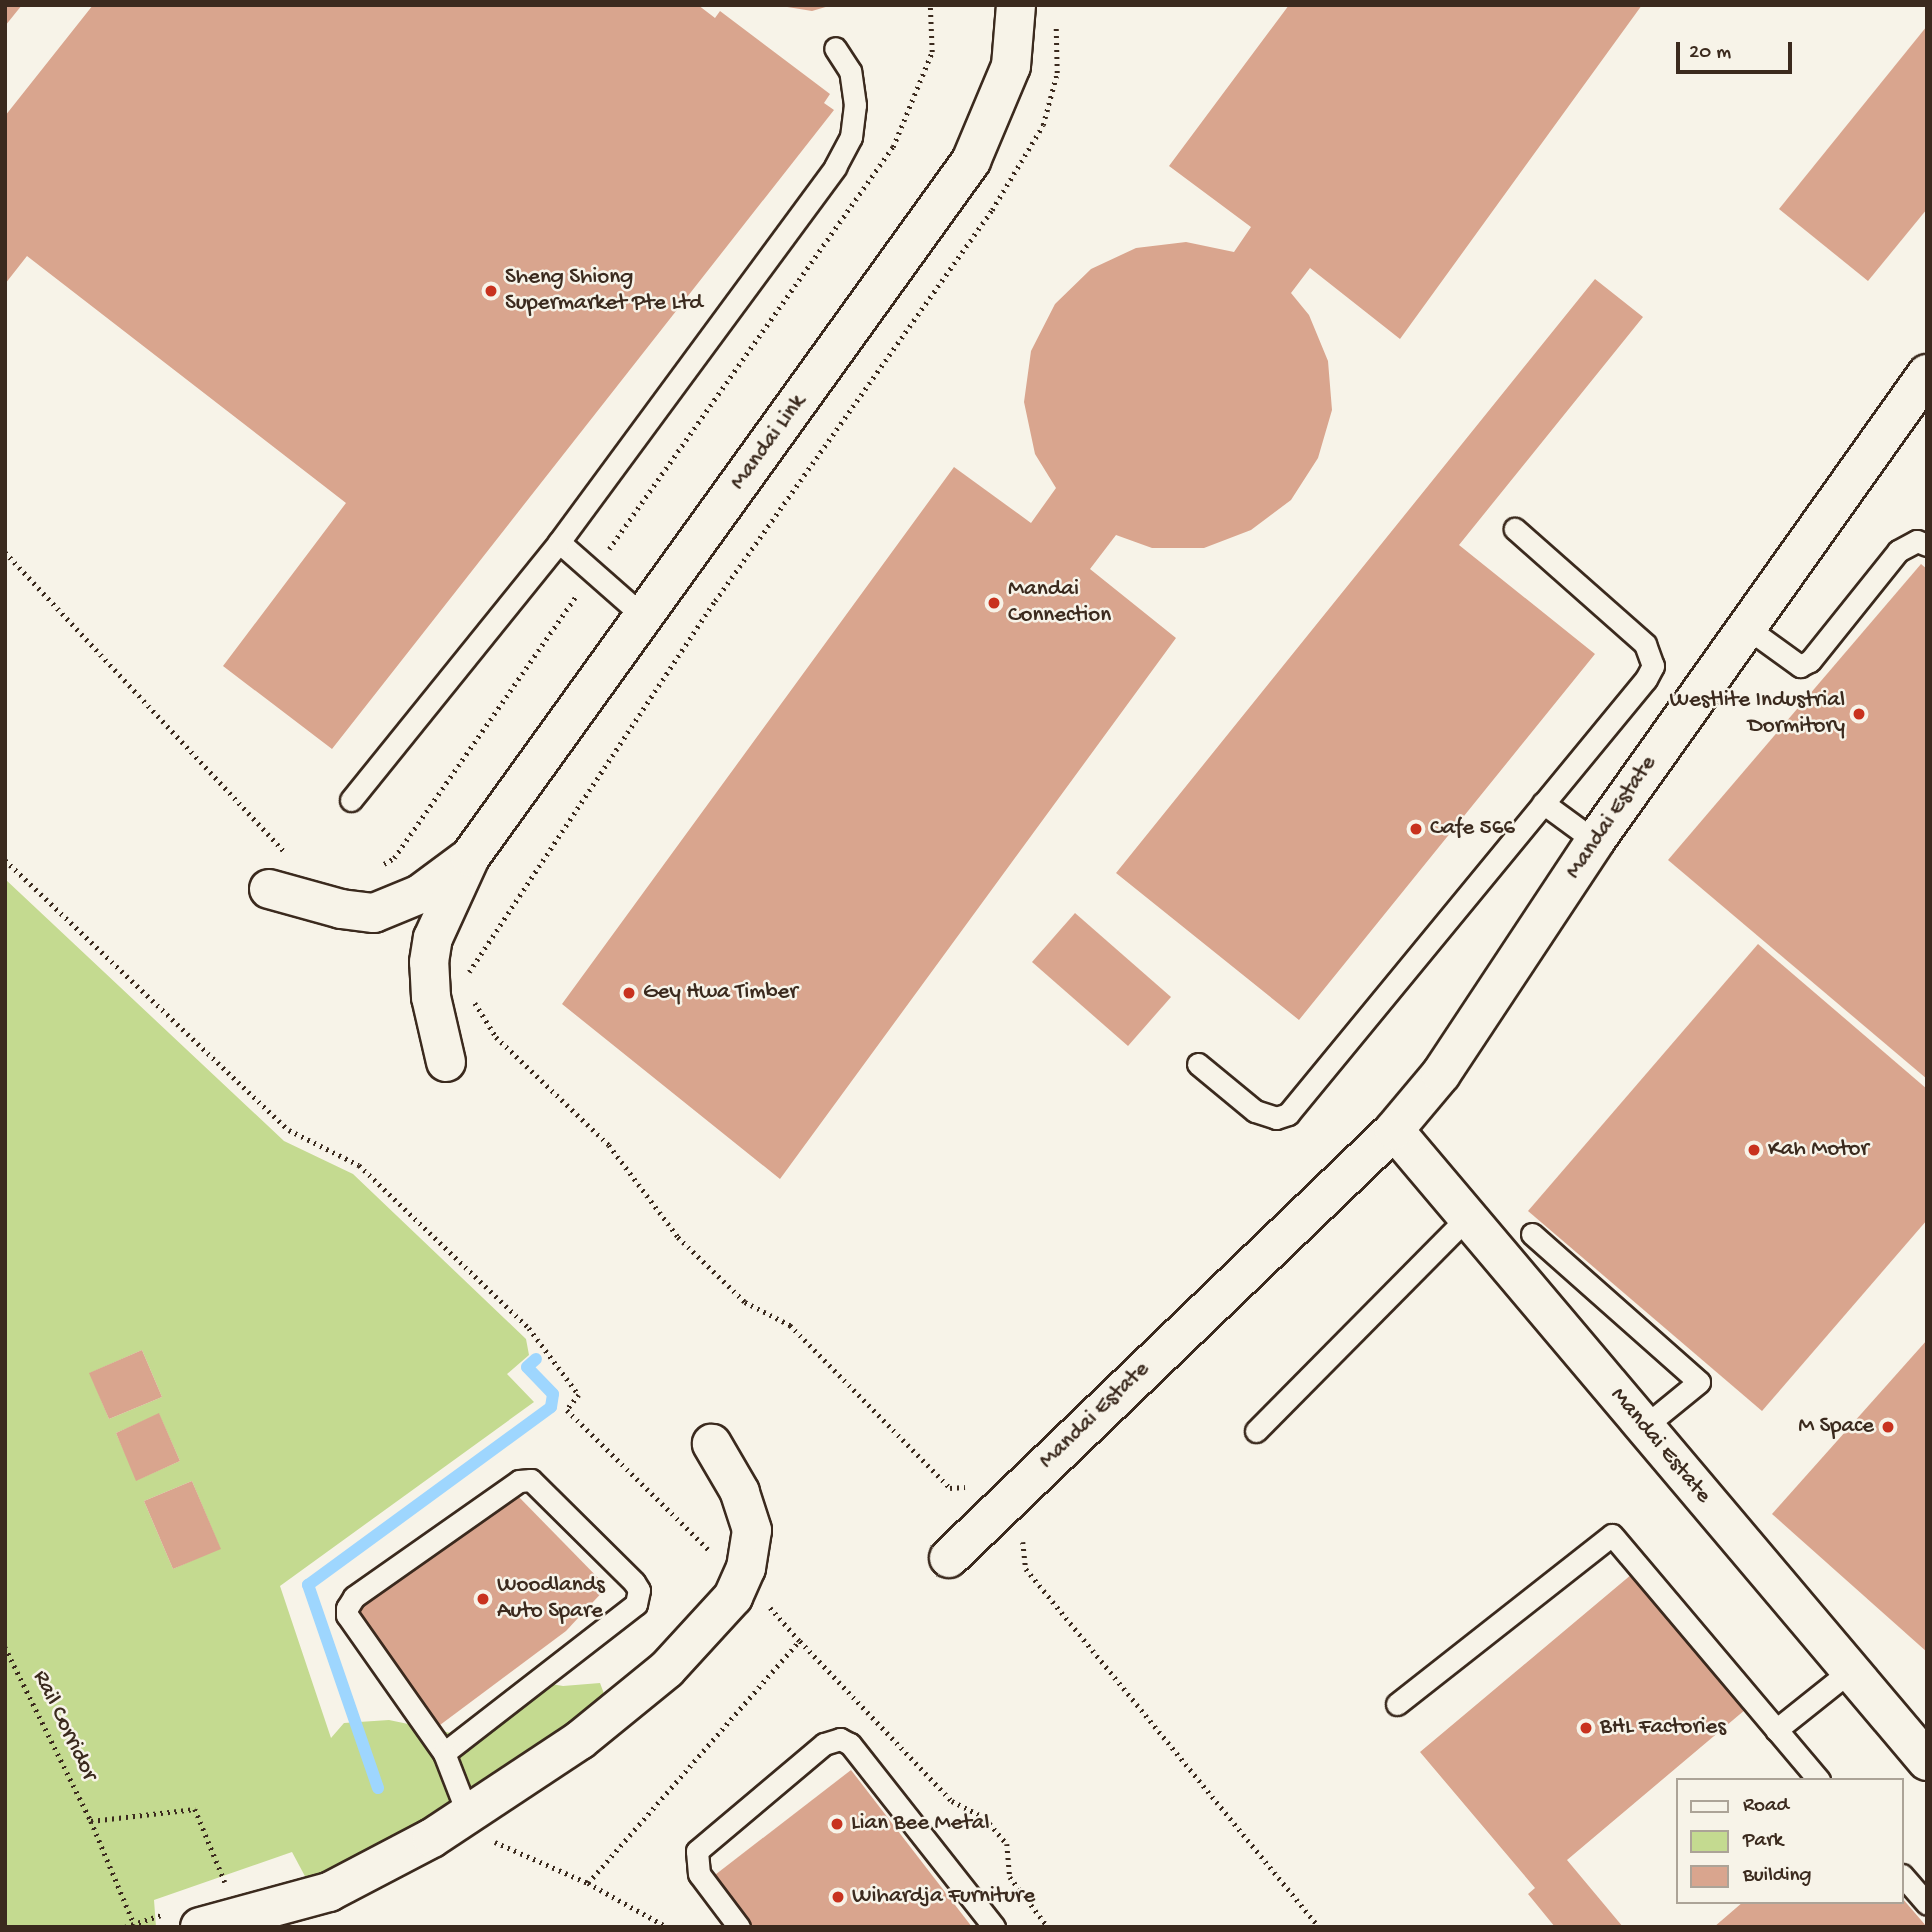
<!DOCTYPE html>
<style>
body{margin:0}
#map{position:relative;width:1932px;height:1932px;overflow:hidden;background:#f7f3e8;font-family:"Gochi Hand",sans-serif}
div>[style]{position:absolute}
.green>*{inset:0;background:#c4da90}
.stream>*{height:12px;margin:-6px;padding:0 6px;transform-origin:6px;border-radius:6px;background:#9ed6fe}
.building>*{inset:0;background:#d9a58e}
.path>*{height:4.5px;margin-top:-2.25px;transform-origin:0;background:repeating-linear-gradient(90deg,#3b2a1e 0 2px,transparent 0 7px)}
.roads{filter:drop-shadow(2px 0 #3b2a1e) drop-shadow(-2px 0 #3b2a1e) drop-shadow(0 2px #3b2a1e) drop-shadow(0 -2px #3b2a1e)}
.lane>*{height:21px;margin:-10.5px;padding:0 10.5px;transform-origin:10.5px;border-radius:10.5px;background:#f7f3e8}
.street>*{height:38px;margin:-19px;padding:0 19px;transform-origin:19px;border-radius:19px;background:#f7f3e8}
.secondary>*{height:38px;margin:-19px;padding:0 19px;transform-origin:19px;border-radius:19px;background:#f7f3e8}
.primary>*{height:38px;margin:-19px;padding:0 19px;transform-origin:19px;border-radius:19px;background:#f7f3e8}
.dots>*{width:19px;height:19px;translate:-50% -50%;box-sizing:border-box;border:4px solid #f7f3e8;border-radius:50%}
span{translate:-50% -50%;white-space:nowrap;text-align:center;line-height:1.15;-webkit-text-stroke:5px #f7f3e8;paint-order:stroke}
.poi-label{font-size:23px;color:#3b2a1e}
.left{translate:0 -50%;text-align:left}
.right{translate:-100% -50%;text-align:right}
.street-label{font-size:23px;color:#3b2a1e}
.frame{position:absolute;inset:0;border:7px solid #3b2a1e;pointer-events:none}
.legend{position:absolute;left:1676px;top:1778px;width:228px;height:126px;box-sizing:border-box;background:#f7f3e8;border:2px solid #aca397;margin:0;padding:9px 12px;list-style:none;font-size:21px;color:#3b2a1e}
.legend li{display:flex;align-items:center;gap:14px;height:35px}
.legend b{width:35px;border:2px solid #aca397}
.scale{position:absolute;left:1676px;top:42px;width:116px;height:32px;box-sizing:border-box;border:4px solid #3b2a1e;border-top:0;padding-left:9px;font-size:21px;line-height:24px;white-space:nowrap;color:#3b2a1e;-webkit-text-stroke:5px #f7f3e8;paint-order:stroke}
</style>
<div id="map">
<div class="green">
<div style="clip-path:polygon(evenodd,5px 879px,284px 1141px,353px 1174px,526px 1339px,529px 1355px,507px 1374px,534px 1402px,280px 1586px,331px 1738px,344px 1723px,389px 1720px,456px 1734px,528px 1680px,563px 1686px,600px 1683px,606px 1699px,444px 1813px,307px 1880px,292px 1852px,154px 1900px,156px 1927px,5px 1927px,5px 879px,142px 1350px,162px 1397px,109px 1419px,90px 1373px,142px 1350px,5px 879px,159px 1414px,180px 1461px,137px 1480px,116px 1433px,159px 1414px,5px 879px,192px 1481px,220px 1548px,173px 1569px,144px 1501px,192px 1481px)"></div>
</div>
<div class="stream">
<div style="left:378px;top:1788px;width:215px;rotate:-109deg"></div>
<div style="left:308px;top:1585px;width:301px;rotate:-36.2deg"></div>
<div style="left:551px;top:1407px;width:13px;rotate:-81deg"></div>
<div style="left:553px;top:1394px;width:37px;rotate:-134deg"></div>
<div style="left:527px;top:1367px;width:12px;rotate:-42deg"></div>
</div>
<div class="building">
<div style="clip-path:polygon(5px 5px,22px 5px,5px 26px)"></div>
<div style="clip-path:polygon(93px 5px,698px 5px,715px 18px,720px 11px,830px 94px,824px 103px,834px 110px,332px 749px,223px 666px,346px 503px,27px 256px,5px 284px,5px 116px)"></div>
<div style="clip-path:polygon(775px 5px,828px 5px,829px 6px,812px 11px)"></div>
<div style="clip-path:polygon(1289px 5px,1642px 5px,1400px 339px,1310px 268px,1291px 293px,1309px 315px,1328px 361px,1332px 410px,1318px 458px,1291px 500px,1251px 530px,1204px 548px,1152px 548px,1116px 535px,1090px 569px,1176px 638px,780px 1179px,562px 1004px,954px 467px,1031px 523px,1056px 488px,1035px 454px,1024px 402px,1031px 351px,1055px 304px,1091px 269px,1136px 248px,1186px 242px,1234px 252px,1251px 227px,1169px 166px)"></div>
<div style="clip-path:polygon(1927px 26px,1927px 209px,1868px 281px,1779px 209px)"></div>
<div style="clip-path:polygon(1595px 279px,1643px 317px,1459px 545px,1595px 654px,1299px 1020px,1116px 873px)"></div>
<div style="clip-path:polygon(1921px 564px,1927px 569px,1927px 1079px,1668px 860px)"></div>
<div style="clip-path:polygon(1075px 913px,1171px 997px,1128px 1046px,1032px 962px)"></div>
<div style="clip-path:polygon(1758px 944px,1927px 1089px,1927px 1220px,1762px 1411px,1528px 1211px)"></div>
<div style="clip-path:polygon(1927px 1340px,1927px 1652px,1772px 1514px)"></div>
<div style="clip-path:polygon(142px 1350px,162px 1397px,109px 1419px,89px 1373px)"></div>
<div style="clip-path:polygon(159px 1413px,180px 1461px,136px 1481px,116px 1433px)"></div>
<div style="clip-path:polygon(192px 1481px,221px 1549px,173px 1569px,144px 1501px)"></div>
<div style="clip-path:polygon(515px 1493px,607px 1587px,566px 1631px,440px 1725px,354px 1612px)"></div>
<div style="clip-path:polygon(1638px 1569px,1752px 1704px,1567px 1860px,1623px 1927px,1555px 1927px,1528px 1894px,1535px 1888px,1420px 1752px)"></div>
<div style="clip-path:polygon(851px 1770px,972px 1927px,749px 1927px,711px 1878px)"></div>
<div style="clip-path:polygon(1902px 1898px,1927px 1927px,1714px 1927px,1743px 1902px,1902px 1902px)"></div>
</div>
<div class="path">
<div style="left:609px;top:549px;width:492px;rotate:-54.8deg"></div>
<div style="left:893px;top:147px;width:103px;rotate:-67.7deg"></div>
<div style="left:932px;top:52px;width:47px;rotate:-92.4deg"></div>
<div style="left:5px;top:552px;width:412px;rotate:47deg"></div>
<div style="left:5px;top:860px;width:392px;rotate:43.6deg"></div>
<div style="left:289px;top:1130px;width:78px;rotate:26.6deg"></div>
<div style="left:359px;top:1165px;width:236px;rotate:43.8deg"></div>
<div style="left:529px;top:1328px;width:84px;rotate:53.3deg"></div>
<div style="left:579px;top:1395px;width:19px;rotate:129deg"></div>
<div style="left:567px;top:1410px;width:199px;rotate:44.6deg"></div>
<div style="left:384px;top:864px;width:12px;rotate:-31deg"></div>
<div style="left:394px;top:858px;width:319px;rotate:-55.2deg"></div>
<div style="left:469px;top:972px;width:445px;rotate:-56.5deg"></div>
<div style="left:715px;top:601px;width:479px;rotate:-54.7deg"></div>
<div style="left:992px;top:210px;width:99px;rotate:-59deg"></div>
<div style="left:1043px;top:125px;width:54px;rotate:-74.9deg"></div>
<div style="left:1057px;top:73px;width:45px;rotate:-91.3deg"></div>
<div style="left:475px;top:1003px;width:40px;rotate:58deg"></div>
<div style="left:496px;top:1037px;width:156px;rotate:43.7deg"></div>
<div style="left:609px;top:1145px;width:115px;rotate:53.1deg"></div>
<div style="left:678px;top:1237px;width:93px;rotate:44.1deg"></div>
<div style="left:745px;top:1302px;width:51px;rotate:27.1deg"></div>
<div style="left:790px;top:1325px;width:228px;rotate:45.5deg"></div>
<div style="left:950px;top:1488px;width:15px;rotate:-4deg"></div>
<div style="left:1023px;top:1542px;width:27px;rotate:84deg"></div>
<div style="left:1026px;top:1569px;width:463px;rotate:50.7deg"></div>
<div style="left:800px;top:1641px;width:221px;rotate:46.5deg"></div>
<div style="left:952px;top:1801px;width:37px;rotate:27deg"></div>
<div style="left:985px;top:1818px;width:34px;rotate:50deg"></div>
<div style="left:1007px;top:1844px;width:33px;rotate:85deg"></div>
<div style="left:1010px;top:1877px;width:63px;rotate:52.8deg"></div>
<div style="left:5px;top:1647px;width:194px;rotate:63.7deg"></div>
<div style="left:91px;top:1821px;width:105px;rotate:-6.6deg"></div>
<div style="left:195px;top:1809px;width:79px;rotate:67.7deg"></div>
<div style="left:91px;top:1821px;width:112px;rotate:67.3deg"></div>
<div style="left:495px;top:1842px;width:102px;rotate:23.8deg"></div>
<div style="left:588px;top:1883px;width:321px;rotate:-48.9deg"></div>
<div style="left:799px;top:1641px;width:44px;rotate:-131.3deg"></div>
<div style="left:588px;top:1883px;width:90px;rotate:29.1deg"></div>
<div style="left:125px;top:1927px;width:41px;rotate:-18.4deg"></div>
</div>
<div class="roads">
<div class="lane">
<div style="left:559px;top:542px;width:113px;rotate:41.4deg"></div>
<div style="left:1746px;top:627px;width:67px;rotate:35.8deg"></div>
<div style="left:1800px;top:666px;width:11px;rotate:-27deg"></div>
<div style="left:1810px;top:661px;width:141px;rotate:-51.3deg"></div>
<div style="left:1898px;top:551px;width:21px;rotate:-28deg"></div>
<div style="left:1917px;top:541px;width:11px;rotate:22deg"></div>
<div style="left:351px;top:800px;width:331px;rotate:-51.1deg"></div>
<div style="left:559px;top:542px;width:466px;rotate:-53.6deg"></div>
<div style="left:835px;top:167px;width:34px;rotate:-62deg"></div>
<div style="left:851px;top:137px;width:32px;rotate:-83deg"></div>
<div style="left:855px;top:105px;width:34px;rotate:-98deg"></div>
<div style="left:850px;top:71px;width:27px;rotate:-123deg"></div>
<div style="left:1543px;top:803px;width:64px;rotate:36.2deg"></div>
<div style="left:1198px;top:1064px;width:74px;rotate:39.5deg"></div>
<div style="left:1255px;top:1111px;width:22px;rotate:18deg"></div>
<div style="left:1276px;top:1118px;width:13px;rotate:-18deg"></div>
<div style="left:1288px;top:1114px;width:563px;rotate:-50.55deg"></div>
<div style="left:1646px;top:679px;width:15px;rotate:-62deg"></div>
<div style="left:1653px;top:666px;width:23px;rotate:-110deg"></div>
<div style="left:1645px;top:644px;width:174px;rotate:-138.5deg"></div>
<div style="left:1532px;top:1234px;width:223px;rotate:41.5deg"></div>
<div style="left:1699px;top:1382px;width:71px;rotate:140.7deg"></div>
<div style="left:1256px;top:1431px;width:303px;rotate:-45.3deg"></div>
<div style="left:1397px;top:1704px;width:273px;rotate:-38.2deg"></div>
<div style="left:1612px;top:1535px;width:321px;rotate:49.8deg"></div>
<div style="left:1776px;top:1730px;width:95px;rotate:-38.6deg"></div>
<div style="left:444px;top:1753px;width:243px;rotate:-37.8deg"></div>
<div style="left:636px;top:1604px;width:14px;rotate:-78deg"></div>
<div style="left:639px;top:1590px;width:9px;rotate:-122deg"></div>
<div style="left:634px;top:1582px;width:145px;rotate:-135.3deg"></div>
<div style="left:531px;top:1480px;width:12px;rotate:175deg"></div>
<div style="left:519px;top:1481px;width:202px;rotate:144.9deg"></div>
<div style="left:354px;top:1597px;width:13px;rotate:122deg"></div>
<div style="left:347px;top:1608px;width:7px;rotate:90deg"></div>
<div style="left:347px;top:1615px;width:169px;rotate:54.9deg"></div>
<div style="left:444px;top:1753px;width:66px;rotate:68.8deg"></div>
<div style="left:1902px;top:1875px;width:38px;rotate:49deg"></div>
<div style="left:739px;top:1927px;width:66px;rotate:-127deg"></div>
<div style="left:699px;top:1874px;width:23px;rotate:-95deg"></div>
<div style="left:697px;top:1851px;width:166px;rotate:-40.1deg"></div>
<div style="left:824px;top:1744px;width:17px;rotate:-17deg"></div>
<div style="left:840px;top:1739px;width:11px;rotate:27deg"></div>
<div style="left:850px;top:1744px;width:233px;rotate:51.8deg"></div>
</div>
<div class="street">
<div style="left:269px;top:889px;width:75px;rotate:15.5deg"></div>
<div style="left:341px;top:909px;width:33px;rotate:7deg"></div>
<div style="left:374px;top:913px;width:50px;rotate:-22.4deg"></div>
<div style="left:420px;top:894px;width:57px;rotate:-36.5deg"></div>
<div style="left:446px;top:1062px;width:67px;rotate:-103deg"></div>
<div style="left:431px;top:997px;width:35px;rotate:-93deg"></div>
<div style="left:429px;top:962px;width:24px;rotate:-81deg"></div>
<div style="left:433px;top:938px;width:89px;rotate:-65.4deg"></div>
<div style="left:470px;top:857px;width:858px;rotate:-54.25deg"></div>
<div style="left:971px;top:161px;width:103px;rotate:-67.2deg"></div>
<div style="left:1011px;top:66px;width:61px;rotate:-85.3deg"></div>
<div style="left:1394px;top:1130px;width:826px;rotate:49.81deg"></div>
<div style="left:949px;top:1558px;width:617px;rotate:-43.88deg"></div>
<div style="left:1394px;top:1130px;width:73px;rotate:-50deg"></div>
<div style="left:1441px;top:1074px;width:279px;rotate:-56.5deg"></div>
<div style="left:1595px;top:841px;width:573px;rotate:-54.59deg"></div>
</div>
<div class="secondary">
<div style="left:200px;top:1927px;width:134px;rotate:-15.2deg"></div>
</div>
<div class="primary">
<div style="left:329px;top:1892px;width:116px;rotate:-27.7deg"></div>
<div style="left:432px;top:1838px;width:178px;rotate:-33.5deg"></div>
<div style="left:580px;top:1740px;width:112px;rotate:-39.2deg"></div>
<div style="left:667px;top:1669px;width:98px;rotate:-47.5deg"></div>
<div style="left:733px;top:1597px;width:32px;rotate:-66deg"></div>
<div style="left:746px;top:1568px;width:38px;rotate:-81deg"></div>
<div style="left:752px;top:1530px;width:40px;rotate:-108deg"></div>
<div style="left:740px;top:1492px;width:56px;rotate:-120.3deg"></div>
</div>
</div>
<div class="dots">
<div style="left:491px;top:291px;background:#c8321e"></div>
<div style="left:994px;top:603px;background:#c8321e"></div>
<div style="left:1859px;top:714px;background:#c8321e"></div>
<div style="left:1416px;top:829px;background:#c8321e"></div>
<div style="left:629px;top:993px;background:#c8321e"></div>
<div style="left:1754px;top:1150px;background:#c8321e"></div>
<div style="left:1888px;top:1427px;background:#c8321e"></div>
<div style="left:483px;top:1599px;background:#c8321e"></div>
<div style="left:1586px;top:1728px;background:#c8321e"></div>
<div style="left:837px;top:1824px;background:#c8321e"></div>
<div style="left:838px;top:1897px;background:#c8321e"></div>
</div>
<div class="poi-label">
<span class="left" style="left:505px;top:291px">Sheng Shiong<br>Supermarket Pte Ltd</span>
<span class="left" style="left:1008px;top:603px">Mandai<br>Connection</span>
<span class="right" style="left:1845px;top:714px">Westlite Industrial<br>Dormitory</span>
<span class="left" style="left:1430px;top:829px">Cafe 566</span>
<span class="left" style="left:643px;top:993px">Gey Hwa Timber</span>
<span class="left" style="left:1768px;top:1150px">Kah Motor</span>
<span class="right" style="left:1874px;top:1427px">M Space</span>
<span class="left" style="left:497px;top:1599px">Woodlands<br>Auto Spare</span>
<span class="left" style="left:1600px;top:1728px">BHL Factories</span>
<span class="left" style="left:851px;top:1824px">Lian Bee Metal</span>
<span class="left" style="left:852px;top:1897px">Wihardja Furniture</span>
</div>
<div class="street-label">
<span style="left:769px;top:443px;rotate:-54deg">Mandai Link</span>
<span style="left:1612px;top:818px;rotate:-56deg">Mandai Estate</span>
<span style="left:1095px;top:1416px;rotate:-44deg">Mandai Estate</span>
<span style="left:1660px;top:1446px;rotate:50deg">Mandai Estate</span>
<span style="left:64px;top:1726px;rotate:64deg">Rail Corridor</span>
</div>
<div class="frame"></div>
<ul class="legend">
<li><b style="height:9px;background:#f7f3e8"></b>Road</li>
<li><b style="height:19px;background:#c4da90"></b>Park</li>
<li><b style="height:19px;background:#d9a58e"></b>Building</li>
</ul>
<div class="scale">20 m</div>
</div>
